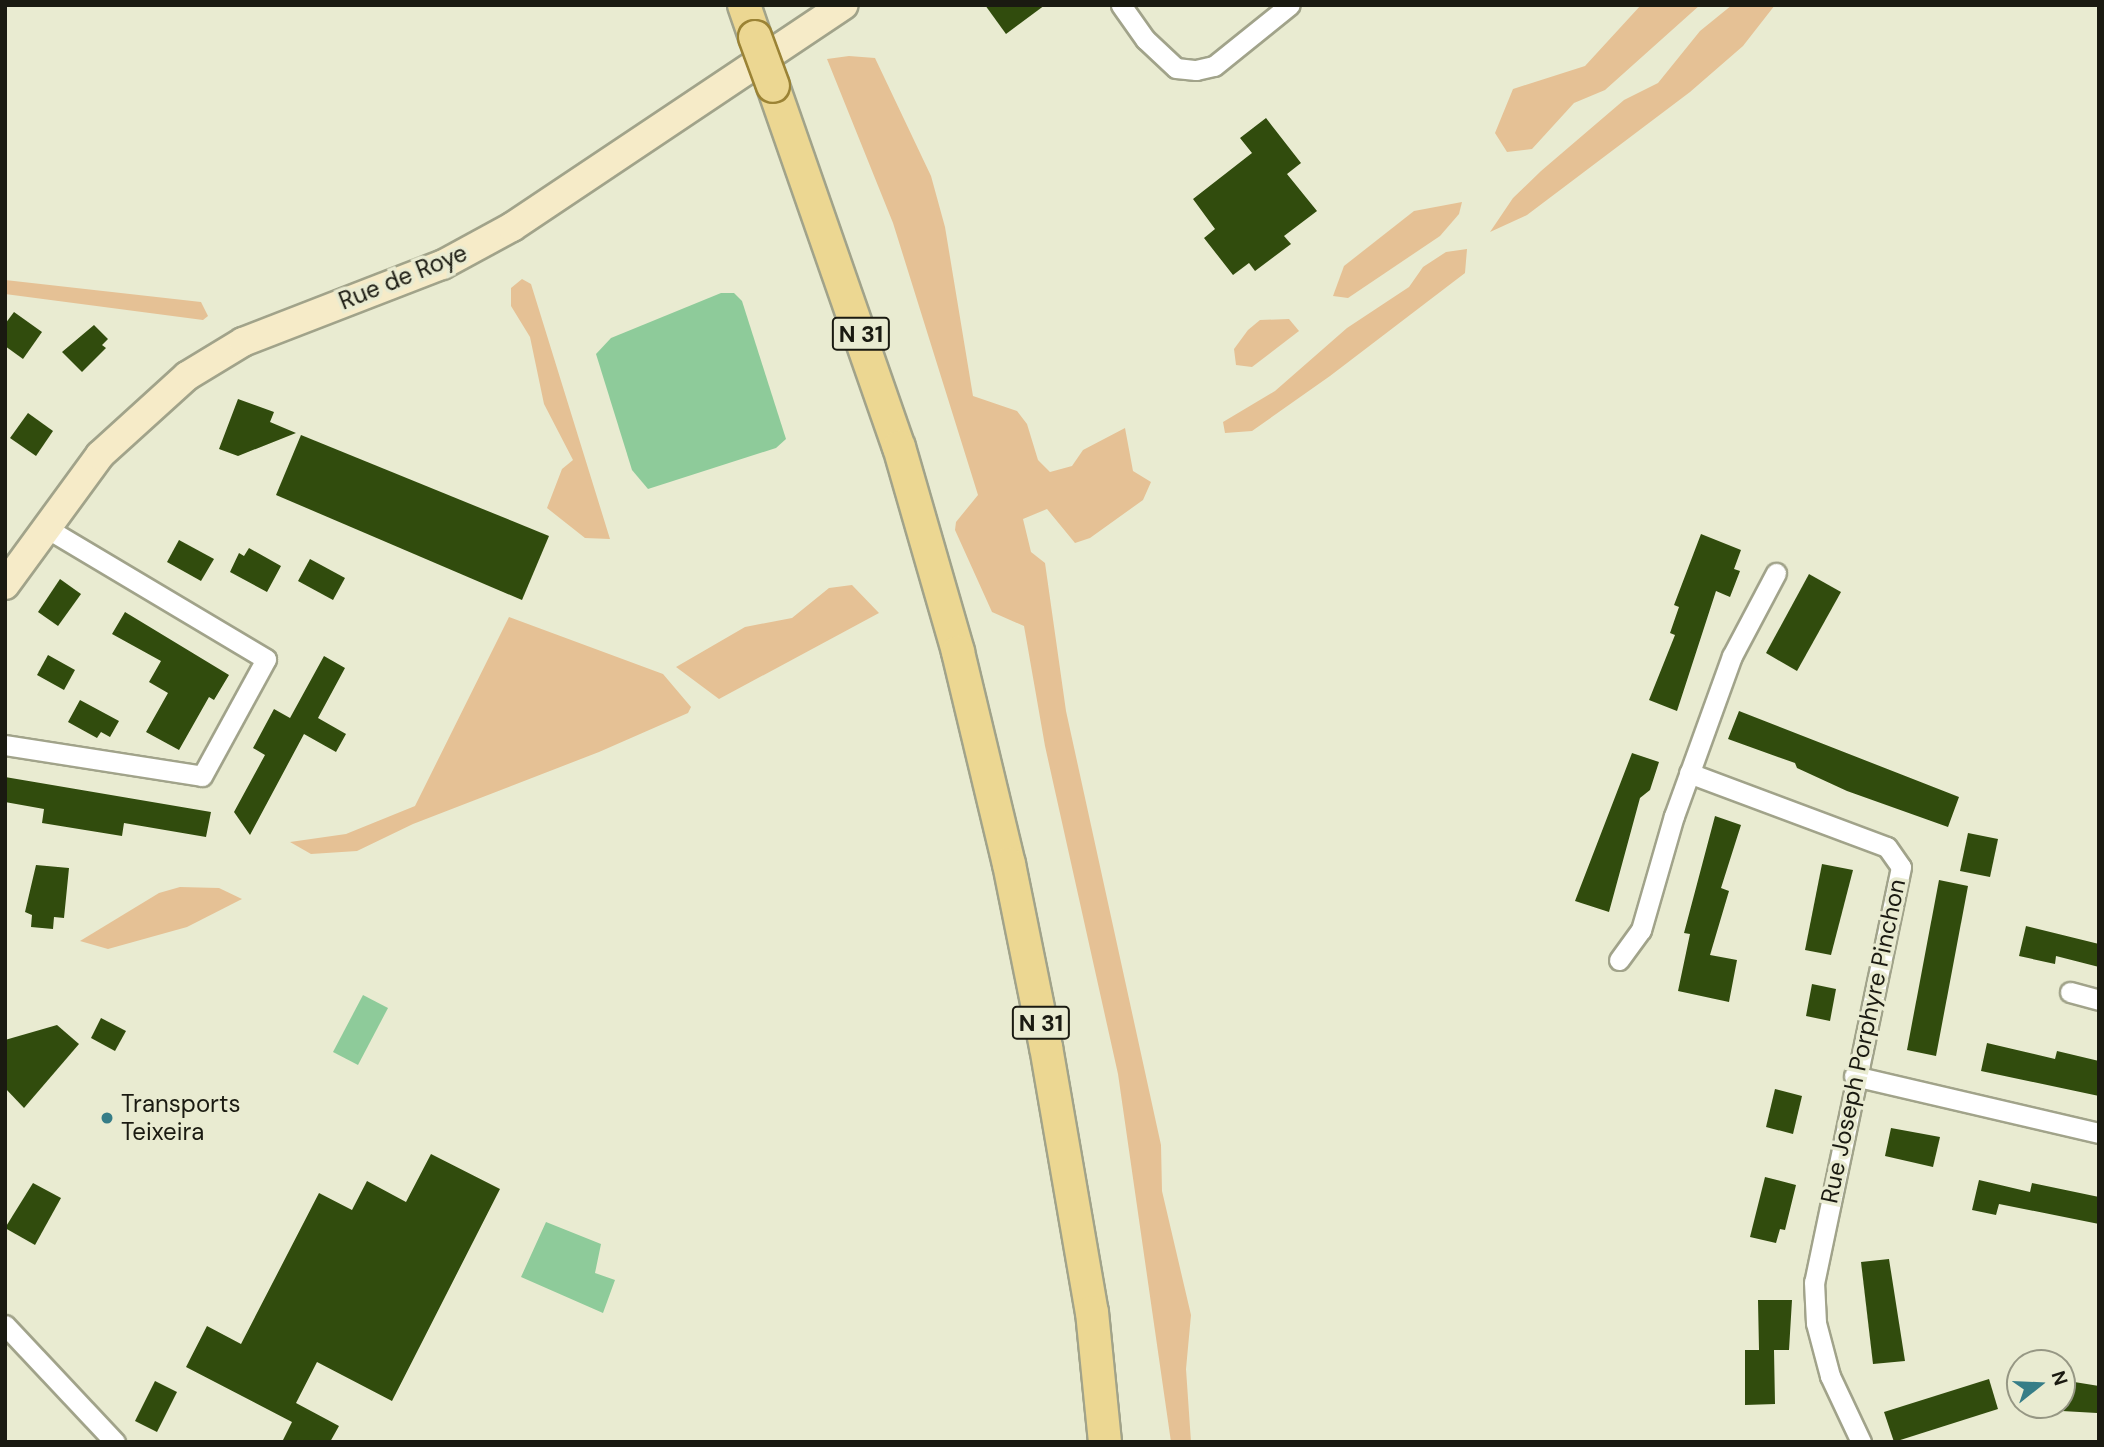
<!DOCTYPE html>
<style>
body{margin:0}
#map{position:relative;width:2104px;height:1447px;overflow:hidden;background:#e9ebd1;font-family:"DM Sans",sans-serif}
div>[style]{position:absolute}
.green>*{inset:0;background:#e5c195}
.water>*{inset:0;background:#8ecb9a}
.building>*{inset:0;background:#314c0d}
.roads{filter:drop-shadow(2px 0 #a1a38a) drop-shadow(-2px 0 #a1a38a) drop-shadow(0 2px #a1a38a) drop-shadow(0 -2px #a1a38a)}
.minor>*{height:19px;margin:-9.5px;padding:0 9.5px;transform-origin:9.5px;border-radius:9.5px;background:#fff}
.secondary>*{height:28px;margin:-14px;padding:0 14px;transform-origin:14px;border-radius:14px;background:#f6ebc8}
.primary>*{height:32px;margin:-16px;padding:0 16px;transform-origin:16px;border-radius:16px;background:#ecd792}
.bridges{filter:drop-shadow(2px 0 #9b8335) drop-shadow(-2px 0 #9b8335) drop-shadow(0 2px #9b8335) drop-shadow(0 -2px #9b8335)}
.primary-bridge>*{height:32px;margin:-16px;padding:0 16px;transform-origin:16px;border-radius:16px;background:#ecd792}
.dots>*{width:19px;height:19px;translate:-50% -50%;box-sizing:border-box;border:4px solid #e9ebd1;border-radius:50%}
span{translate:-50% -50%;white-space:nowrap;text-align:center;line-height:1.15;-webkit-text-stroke:7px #e9ebd1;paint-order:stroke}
.shield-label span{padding:2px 5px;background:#e9ebd1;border:2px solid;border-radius:5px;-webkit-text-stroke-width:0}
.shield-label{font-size:23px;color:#1a1a11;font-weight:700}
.street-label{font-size:24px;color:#1a1a11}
.poi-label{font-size:24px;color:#1a1a11}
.left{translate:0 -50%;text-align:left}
.frame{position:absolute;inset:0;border:7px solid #1a1a11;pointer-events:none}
.north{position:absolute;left:2006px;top:1349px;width:70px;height:70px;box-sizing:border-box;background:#e9ebd1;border:2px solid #969784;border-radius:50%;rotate:72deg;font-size:19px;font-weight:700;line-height:28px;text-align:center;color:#1a1a11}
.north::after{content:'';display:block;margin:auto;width:24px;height:32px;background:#367d87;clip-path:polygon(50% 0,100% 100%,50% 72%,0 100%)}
</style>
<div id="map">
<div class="green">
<div style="clip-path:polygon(1641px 5px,1700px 5px,1605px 90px,1574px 103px,1532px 149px,1507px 152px,1495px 133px,1513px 89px,1585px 66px)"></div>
<div style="clip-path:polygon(1732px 5px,1775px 5px,1743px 46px,1690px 92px,1527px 215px,1490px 232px,1513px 198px,1541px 171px,1624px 100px,1658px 83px,1700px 31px)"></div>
<div style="clip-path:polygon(849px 56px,875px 58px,931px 176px,945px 227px,973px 396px,1017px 411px,1027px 424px,1038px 460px,1050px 472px,1072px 466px,1083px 450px,1125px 428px,1133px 471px,1151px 482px,1143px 500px,1090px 538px,1075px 543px,1047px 509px,1023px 519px,1031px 552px,1045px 563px,1066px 711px,1161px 1145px,1162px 1191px,1191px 1315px,1186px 1369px,1191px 1442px,1171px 1442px,1118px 1074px,1045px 746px,1024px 626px,992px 612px,955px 530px,956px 522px,978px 495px,893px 223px,827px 59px)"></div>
<div style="clip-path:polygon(1462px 202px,1459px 214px,1440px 236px,1348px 298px,1333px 296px,1344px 266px,1414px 211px)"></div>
<div style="clip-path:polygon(1467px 249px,1465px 273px,1330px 376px,1252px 431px,1225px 433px,1223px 422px,1275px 391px,1347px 328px,1409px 287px,1423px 267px,1446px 252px)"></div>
<div style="clip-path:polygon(522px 279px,531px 284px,610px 539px,585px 538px,547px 508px,562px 469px,573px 460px,544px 404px,530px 337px,511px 306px,511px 288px)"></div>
<div style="clip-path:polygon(5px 280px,201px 302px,208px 316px,203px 320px,5px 294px)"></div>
<div style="clip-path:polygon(1289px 319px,1299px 331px,1252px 367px,1236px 365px,1234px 349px,1248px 330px,1260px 320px)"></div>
<div style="clip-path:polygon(852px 585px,879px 613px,719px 699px,676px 667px,745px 627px,792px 618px,829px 588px)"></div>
<div style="clip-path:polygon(509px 617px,663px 674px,691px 707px,688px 713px,599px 752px,413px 824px,357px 851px,311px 854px,290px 842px,346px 834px,415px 806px)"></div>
<div style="clip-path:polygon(180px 887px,219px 888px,242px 899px,187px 927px,108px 949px,80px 941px,159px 893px)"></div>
</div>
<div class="water">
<div style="clip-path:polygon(721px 293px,734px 293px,742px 301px,786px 439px,776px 448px,648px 489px,632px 470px,596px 354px,611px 338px)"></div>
<div style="clip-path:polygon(363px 995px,388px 1008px,358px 1065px,333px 1052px)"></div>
<div style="clip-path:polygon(546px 1222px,601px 1244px,595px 1273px,615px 1280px,603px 1313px,521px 1277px)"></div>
</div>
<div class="building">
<div style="clip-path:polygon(985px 5px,1045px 5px,1006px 34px)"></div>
<div style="clip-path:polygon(1266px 118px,1301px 163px,1287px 174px,1317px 211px,1284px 236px,1291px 244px,1255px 271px,1249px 263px,1233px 275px,1204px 238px,1215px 229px,1193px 199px,1252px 153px,1240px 138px)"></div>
<div style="clip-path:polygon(14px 312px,42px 332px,23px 359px,5px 346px,5px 324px)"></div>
<div style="clip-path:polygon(94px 325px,108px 339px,102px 345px,106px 348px,82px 372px,62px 352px)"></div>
<div style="clip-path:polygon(238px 399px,274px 412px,270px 422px,296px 433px,238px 456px,219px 449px)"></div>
<div style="clip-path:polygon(28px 413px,53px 431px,36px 456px,10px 438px)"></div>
<div style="clip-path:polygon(301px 435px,549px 536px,522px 600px,276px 495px)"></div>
<div style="clip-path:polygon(1701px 534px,1741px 550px,1734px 569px,1740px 571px,1730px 597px,1716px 591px,1677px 711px,1649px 700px,1675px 635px,1670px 633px,1679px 607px,1674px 605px)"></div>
<div style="clip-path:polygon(179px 540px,214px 559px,201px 581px,167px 562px)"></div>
<div style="clip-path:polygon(249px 548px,281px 566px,267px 592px,230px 572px,239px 553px,244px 556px)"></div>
<div style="clip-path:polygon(310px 559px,345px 578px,333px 600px,298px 581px)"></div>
<div style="clip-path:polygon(1809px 574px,1841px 592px,1797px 671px,1766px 653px)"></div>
<div style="clip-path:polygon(60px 579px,81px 594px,58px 626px,38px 612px)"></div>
<div style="clip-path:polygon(125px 612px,229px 675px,214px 700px,209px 697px,179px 750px,146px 732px,168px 693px,149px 682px,161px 661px,112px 634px)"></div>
<div style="clip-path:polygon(48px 655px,75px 670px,64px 690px,37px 675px)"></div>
<div style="clip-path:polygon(324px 656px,345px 668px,318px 718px,346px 734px,336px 752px,304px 734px,250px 835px,234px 812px,265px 755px,253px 748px,274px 709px,290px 718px)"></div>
<div style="clip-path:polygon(80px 700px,119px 721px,110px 737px,101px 732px,97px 738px,68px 722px)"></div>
<div style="clip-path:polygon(1739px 711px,1959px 797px,1948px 827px,1847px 791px,1797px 768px,1795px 763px,1728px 739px)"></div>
<div style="clip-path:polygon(1632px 753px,1659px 762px,1650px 790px,1640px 798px,1609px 912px,1575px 901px)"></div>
<div style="clip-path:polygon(5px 777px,211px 812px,206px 837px,124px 823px,122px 836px,42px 823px,44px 809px,5px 802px)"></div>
<div style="clip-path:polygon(1715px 816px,1741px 825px,1721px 888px,1729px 891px,1710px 955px,1737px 960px,1729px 1002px,1678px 991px,1690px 934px,1684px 933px)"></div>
<div style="clip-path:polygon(1968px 833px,1998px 839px,1990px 877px,1960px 871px)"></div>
<div style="clip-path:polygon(1822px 864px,1853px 870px,1831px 955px,1805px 950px)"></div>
<div style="clip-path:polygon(36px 865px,69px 868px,64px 918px,54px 917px,53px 929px,31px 927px,32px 915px,25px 912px)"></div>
<div style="clip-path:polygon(1939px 880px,1968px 886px,1936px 1056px,1907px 1050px)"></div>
<div style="clip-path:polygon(2026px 926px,2099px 944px,2099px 967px,2056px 956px,2055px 964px,2019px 956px)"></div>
<div style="clip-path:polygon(1812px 984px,1836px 989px,1830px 1021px,1806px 1016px)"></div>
<div style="clip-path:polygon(101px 1018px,126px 1031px,115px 1051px,91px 1038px)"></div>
<div style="clip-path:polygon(57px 1025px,79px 1044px,24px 1108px,5px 1088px,5px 1040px)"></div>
<div style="clip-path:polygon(1987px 1043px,2055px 1059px,2057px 1051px,2099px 1061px,2099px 1096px,1981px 1071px)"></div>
<div style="clip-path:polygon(1775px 1089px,1802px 1096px,1793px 1134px,1766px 1127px)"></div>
<div style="clip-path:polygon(1891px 1128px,1940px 1137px,1933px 1167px,1885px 1156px)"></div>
<div style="clip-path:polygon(431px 1154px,500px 1189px,392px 1401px,317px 1362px,296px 1403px,339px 1426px,330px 1442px,282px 1442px,292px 1422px,186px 1367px,207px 1326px,241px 1344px,319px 1193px,352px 1210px,367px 1181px,406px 1202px)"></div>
<div style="clip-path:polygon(1765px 1177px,1796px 1185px,1785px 1230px,1780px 1229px,1776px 1243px,1750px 1237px)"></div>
<div style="clip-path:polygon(1979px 1180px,2030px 1192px,2032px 1183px,2099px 1197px,2099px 1224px,1999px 1204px,1996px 1215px,1972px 1210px)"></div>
<div style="clip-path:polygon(33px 1183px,61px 1198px,35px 1245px,5px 1228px)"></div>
<div style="clip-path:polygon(1889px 1259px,1905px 1361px,1873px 1364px,1861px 1262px)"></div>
<div style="clip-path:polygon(1758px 1300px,1792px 1300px,1789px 1350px,1774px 1350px,1775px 1404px,1745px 1405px,1745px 1350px,1766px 1350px,1759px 1350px)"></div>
<div style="clip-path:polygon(1989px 1379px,1998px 1409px,1894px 1442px,1884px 1412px)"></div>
<div style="clip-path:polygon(2062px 1380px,2099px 1386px,2097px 1413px,2062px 1411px)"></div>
<div style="clip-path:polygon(155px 1381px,177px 1392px,157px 1432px,135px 1421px)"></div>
</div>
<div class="roads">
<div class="minor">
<div style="left:1121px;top:5px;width:42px;rotate:54.8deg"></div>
<div style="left:1145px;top:39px;width:42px;rotate:43.1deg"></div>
<div style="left:1176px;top:68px;width:20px;rotate:6deg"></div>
<div style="left:1196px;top:70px;width:18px;rotate:-13deg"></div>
<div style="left:1214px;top:66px;width:97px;rotate:-38.8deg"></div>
<div style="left:5px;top:745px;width:199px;rotate:8.9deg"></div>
<div style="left:202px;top:776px;width:133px;rotate:-61.3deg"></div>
<div style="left:266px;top:659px;width:257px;rotate:-149.2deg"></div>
<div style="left:1689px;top:773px;width:211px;rotate:20.5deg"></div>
<div style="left:1887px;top:847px;width:24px;rotate:55deg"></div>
<div style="left:1901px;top:867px;width:424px;rotate:101.8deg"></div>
<div style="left:1814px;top:1282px;width:41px;rotate:87.2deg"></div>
<div style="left:1816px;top:1323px;width:55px;rotate:75.2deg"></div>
<div style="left:1830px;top:1376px;width:73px;rotate:64.8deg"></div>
<div style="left:1619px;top:960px;width:37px;rotate:-54deg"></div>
<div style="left:1641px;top:930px;width:119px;rotate:-73.9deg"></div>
<div style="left:1674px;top:816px;width:170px;rotate:-70.1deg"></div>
<div style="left:1732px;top:656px;width:94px;rotate:-62.1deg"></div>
<div style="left:2070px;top:992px;width:30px;rotate:15deg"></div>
<div style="left:1854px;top:1076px;width:252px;rotate:13.1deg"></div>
<div style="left:5px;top:1325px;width:161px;rotate:46.8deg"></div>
</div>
<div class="secondary">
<div style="left:5px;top:585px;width:161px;rotate:-53.8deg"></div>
<div style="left:100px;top:455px;width:118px;rotate:-42.2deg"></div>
<div style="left:187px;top:376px;width:66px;rotate:-31.3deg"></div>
<div style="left:243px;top:342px;width:213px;rotate:-21.2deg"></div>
<div style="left:442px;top:265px;width:80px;rotate:-28.5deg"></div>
<div style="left:512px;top:227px;width:399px;rotate:-33.8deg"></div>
</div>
<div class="primary">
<div style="left:744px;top:5px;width:34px;rotate:71deg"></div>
<div style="left:773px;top:86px;width:382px;rotate:70.8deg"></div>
<div style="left:899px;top:447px;width:213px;rotate:73.9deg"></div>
<div style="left:958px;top:652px;width:218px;rotate:76.5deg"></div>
<div style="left:1009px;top:864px;width:187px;rotate:78.6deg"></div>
<div style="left:1046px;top:1047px;width:269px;rotate:80.2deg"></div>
<div style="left:1092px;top:1312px;width:131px;rotate:84.3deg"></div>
</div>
</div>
<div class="bridges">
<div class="primary-bridge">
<div style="left:755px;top:37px;width:52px;rotate:69.8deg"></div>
</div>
</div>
<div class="dots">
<div style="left:107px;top:1118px;background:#367d87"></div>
</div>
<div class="shield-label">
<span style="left:861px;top:334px">N 31</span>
<span style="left:1041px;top:1023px">N 31</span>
</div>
<div class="street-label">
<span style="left:403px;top:277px;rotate:-22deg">Rue de Roye</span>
<span style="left:1863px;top:1041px;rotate:-78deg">Rue Joseph Porphyre Pinchon</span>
</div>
<div class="poi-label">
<span class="left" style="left:121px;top:1118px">Transports<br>Teixeira</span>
</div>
<div class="frame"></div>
<div class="north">N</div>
</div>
